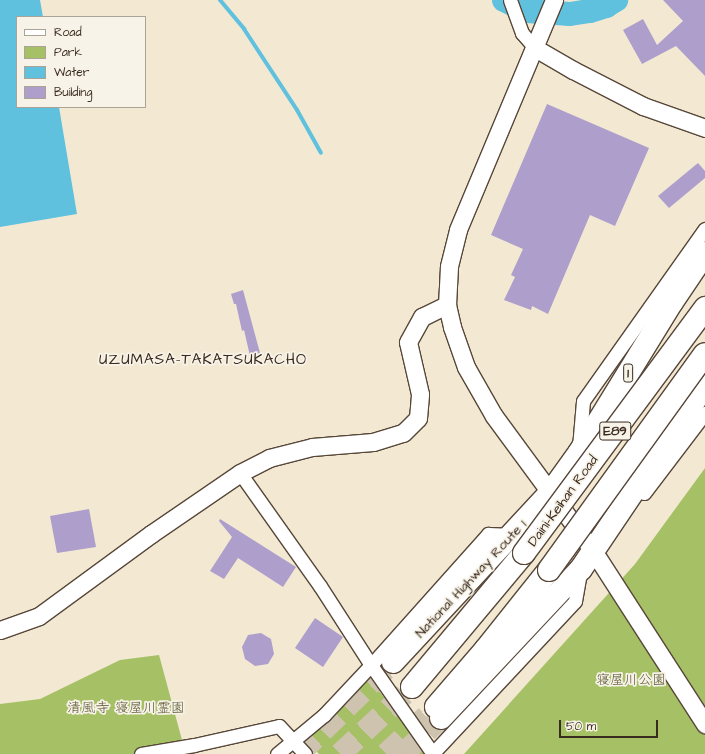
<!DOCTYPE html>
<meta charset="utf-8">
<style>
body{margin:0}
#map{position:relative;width:705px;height:754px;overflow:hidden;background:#f3e9d3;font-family:"Architects Daughter","Klee One",sans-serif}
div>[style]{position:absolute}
.green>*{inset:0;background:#a6c065}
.water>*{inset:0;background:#60c1de}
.stream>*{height:4px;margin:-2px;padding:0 2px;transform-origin:2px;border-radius:2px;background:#60c1de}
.river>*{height:24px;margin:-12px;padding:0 12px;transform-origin:12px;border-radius:12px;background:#60c1de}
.building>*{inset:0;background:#ae9ecb}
.trunk-tunnel>*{height:22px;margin-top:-11px;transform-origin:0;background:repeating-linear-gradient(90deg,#cec3af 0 22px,transparent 0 33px)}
.motorway-tunnel>*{height:22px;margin-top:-11px;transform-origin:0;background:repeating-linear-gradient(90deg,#cec3af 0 22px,transparent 0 33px)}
.roads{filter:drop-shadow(1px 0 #574739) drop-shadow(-1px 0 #574739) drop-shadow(0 1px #574739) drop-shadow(0 -1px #574739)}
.minor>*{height:13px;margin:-6.5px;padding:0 6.5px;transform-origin:6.5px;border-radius:6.5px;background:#fff}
.tertiary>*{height:17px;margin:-8.5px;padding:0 8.5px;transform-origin:8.5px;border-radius:8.5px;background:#fff}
.trunk>*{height:22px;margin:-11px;padding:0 11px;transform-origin:11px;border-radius:11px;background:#fff}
.motorway>*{height:22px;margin:-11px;padding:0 11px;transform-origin:11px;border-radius:11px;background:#fff}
.bridges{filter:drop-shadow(1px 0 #574739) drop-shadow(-1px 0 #574739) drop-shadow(0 1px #574739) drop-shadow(0 -1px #574739)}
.motorway-bridge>*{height:22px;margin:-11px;padding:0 11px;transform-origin:11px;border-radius:11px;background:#fff}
span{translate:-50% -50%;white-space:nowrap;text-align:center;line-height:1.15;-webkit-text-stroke:3.5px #f7f3e8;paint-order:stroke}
.shield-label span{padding:1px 3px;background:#f7f3e8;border:1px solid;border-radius:3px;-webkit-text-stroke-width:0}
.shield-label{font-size:13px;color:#3b2a1e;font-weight:700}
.street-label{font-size:14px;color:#3b2a1e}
.park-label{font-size:14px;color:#5b5733}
.neighbourhood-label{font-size:15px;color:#3b2a1e;letter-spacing:1px}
.legend{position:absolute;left:16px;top:16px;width:130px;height:92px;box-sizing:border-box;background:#f7f3e8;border:1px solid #aca397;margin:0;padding:5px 7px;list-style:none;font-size:12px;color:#3b2a1e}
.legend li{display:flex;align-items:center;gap:8px;height:20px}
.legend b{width:20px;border:1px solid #aca397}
.scale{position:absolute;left:559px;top:720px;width:99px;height:18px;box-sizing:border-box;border:2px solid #3b2a1e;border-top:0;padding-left:5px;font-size:12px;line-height:14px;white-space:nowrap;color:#3b2a1e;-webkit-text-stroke:3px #f7f3e8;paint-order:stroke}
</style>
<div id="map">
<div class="green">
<div style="clip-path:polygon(705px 468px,705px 754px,464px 754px,635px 564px)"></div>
<div style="clip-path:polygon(159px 655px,182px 740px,181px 754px,0 754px,0 704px,40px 699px,120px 660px)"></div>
<div style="clip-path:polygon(367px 676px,429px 754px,319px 754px,304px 739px)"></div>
</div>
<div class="water">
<div style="clip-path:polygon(0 0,40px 0,43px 17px,17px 17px,17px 107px,59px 107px,77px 214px,0 227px)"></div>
</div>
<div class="stream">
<div style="left:220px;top:0;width:38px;rotate:50deg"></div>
<div style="left:244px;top:29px;width:97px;rotate:56.8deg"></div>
<div style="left:297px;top:110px;width:49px;rotate:60.8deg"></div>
</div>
<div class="river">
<div style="left:504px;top:0;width:25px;rotate:26deg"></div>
<div style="left:527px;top:11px;width:43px;rotate:4deg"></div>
<div style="left:570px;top:14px;width:20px;rotate:-9deg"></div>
<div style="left:590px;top:11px;width:17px;rotate:-17deg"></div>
<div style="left:606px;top:6px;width:12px;rotate:-31deg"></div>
</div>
<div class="building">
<div style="clip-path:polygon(663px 0,705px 0,705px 76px,676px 46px,642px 64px,623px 30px,643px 19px,657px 45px,683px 21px)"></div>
<div style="clip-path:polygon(547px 104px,649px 148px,615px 226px,590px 215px,548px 314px,532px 306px,531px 310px,504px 300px,515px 277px,511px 275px,523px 249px,491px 235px)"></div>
<div style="clip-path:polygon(698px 163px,705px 171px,705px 178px,669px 208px,658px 196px)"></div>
<div style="clip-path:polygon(243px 290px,260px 353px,250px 356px,244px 330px,242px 331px,236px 304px,234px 304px,231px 294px)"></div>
<div style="clip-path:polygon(89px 509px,96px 547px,57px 553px,50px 516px)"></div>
<div style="clip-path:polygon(220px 519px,296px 567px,283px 587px,238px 558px,224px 579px,210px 571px,232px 537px,219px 521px)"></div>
<div style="clip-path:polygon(315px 618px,343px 637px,323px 667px,295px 648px)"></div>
<div style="clip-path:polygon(261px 633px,271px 639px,274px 654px,268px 664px,255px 666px,245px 659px,242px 647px,248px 635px)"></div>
</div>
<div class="trunk-tunnel">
<div style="left:299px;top:754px;width:132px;rotate:-44.4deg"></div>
<div style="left:403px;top:754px;width:52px;rotate:-43.5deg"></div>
</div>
<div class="motorway-tunnel">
<div style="left:340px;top:754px;width:98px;rotate:-42.9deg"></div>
<div style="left:386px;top:754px;width:69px;rotate:-43.2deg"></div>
</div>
<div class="roads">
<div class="minor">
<div style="left:510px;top:0;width:35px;rotate:70deg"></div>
<div style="left:522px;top:33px;width:20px;rotate:49deg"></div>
<div style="left:579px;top:447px;width:46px;rotate:-85deg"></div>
<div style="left:583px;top:401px;width:211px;rotate:-54.7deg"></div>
<div style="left:240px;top:473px;width:138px;rotate:54.7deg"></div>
<div style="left:320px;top:586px;width:94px;rotate:57.2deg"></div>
<div style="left:371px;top:665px;width:108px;rotate:55.1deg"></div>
<div style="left:644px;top:493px;width:101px;rotate:-52.7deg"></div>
<div style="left:141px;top:754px;width:54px;rotate:-9.6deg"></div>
<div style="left:194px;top:745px;width:87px;rotate:-12.6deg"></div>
<div style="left:279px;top:726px;width:38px;rotate:47deg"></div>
<div style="left:277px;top:754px;width:61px;rotate:-39.7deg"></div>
<div style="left:324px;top:715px;width:69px;rotate:-46.8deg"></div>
<div style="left:371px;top:665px;width:176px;rotate:-48.2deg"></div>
<div style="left:488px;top:534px;width:25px;rotate:2deg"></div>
<div style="left:432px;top:754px;width:209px;rotate:-46.9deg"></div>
<div style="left:575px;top:601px;width:28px;rotate:-80deg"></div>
</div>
<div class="tertiary">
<div style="left:554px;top:0;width:249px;rotate:112.7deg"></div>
<div style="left:458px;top:230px;width:38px;rotate:104deg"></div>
<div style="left:449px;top:267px;width:38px;rotate:93deg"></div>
<div style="left:447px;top:305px;width:23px;rotate:77deg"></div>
<div style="left:452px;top:327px;width:42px;rotate:70.7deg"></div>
<div style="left:466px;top:367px;width:56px;rotate:60.3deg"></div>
<div style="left:494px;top:416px;width:169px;rotate:53.7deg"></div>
<div style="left:594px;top:552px;width:205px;rotate:57.2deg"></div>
<div style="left:535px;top:48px;width:44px;rotate:30.1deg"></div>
<div style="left:573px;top:70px;width:79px;rotate:27.2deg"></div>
<div style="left:643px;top:106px;width:66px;rotate:19.5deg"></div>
<div style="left:0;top:630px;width:41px;rotate:-19.7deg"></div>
<div style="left:39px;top:616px;width:139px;rotate:-36.2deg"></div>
<div style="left:151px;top:534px;width:108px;rotate:-34.4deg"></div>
<div style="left:240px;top:473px;width:33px;rotate:-27deg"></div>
<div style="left:269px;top:458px;width:44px;rotate:-14.3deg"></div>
<div style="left:312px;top:447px;width:61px;rotate:-4.7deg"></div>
<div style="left:373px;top:442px;width:31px;rotate:-17deg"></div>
<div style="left:403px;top:433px;width:21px;rotate:-45deg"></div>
<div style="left:418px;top:418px;width:24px;rotate:-85deg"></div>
<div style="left:420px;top:394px;width:53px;rotate:-103deg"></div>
<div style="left:408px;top:342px;width:29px;rotate:-61deg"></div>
<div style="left:422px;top:317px;width:28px;rotate:-26deg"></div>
</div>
<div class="trunk">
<div style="left:393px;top:662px;width:232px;rotate:-47.1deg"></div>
<div style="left:551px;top:492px;width:48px;rotate:-54.3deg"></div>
<div style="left:579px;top:453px;width:177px;rotate:-58.4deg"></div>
<div style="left:672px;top:302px;width:59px;rotate:-56deg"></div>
<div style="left:441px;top:718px;width:204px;rotate:-46.8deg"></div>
<div style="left:581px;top:569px;width:222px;rotate:-56deg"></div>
</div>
<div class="motorway">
<div style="left:412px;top:687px;width:175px;rotate:-50.1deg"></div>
<div style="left:436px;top:707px;width:77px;rotate:-49.2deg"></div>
<div style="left:486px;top:649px;width:101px;rotate:-51.4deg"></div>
</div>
</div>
<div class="bridges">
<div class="motorway-bridge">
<div style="left:524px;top:553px;width:305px;rotate:-53.5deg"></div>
<div style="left:549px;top:570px;width:266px;rotate:-54.2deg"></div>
</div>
</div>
<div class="shield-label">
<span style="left:628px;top:373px">1</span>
<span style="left:615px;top:431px">E89</span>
</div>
<div class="street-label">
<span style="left:563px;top:501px;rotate:-54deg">Daini-Keihan Road</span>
<span style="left:471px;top:579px;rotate:-47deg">National Highway Route 1</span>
</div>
<div class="park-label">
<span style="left:631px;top:680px">寝屋川公園</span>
<span style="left:126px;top:708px">清風寺 寝屋川霊園</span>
</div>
<div class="neighbourhood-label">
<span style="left:203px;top:360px">UZUMASA-TAKATSUKACHO</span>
</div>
<ul class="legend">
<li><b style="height:5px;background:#fff"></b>Road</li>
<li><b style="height:11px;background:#a6c065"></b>Park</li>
<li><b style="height:11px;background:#60c1de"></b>Water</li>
<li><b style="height:11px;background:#ae9ecb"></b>Building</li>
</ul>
<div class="scale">50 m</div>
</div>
